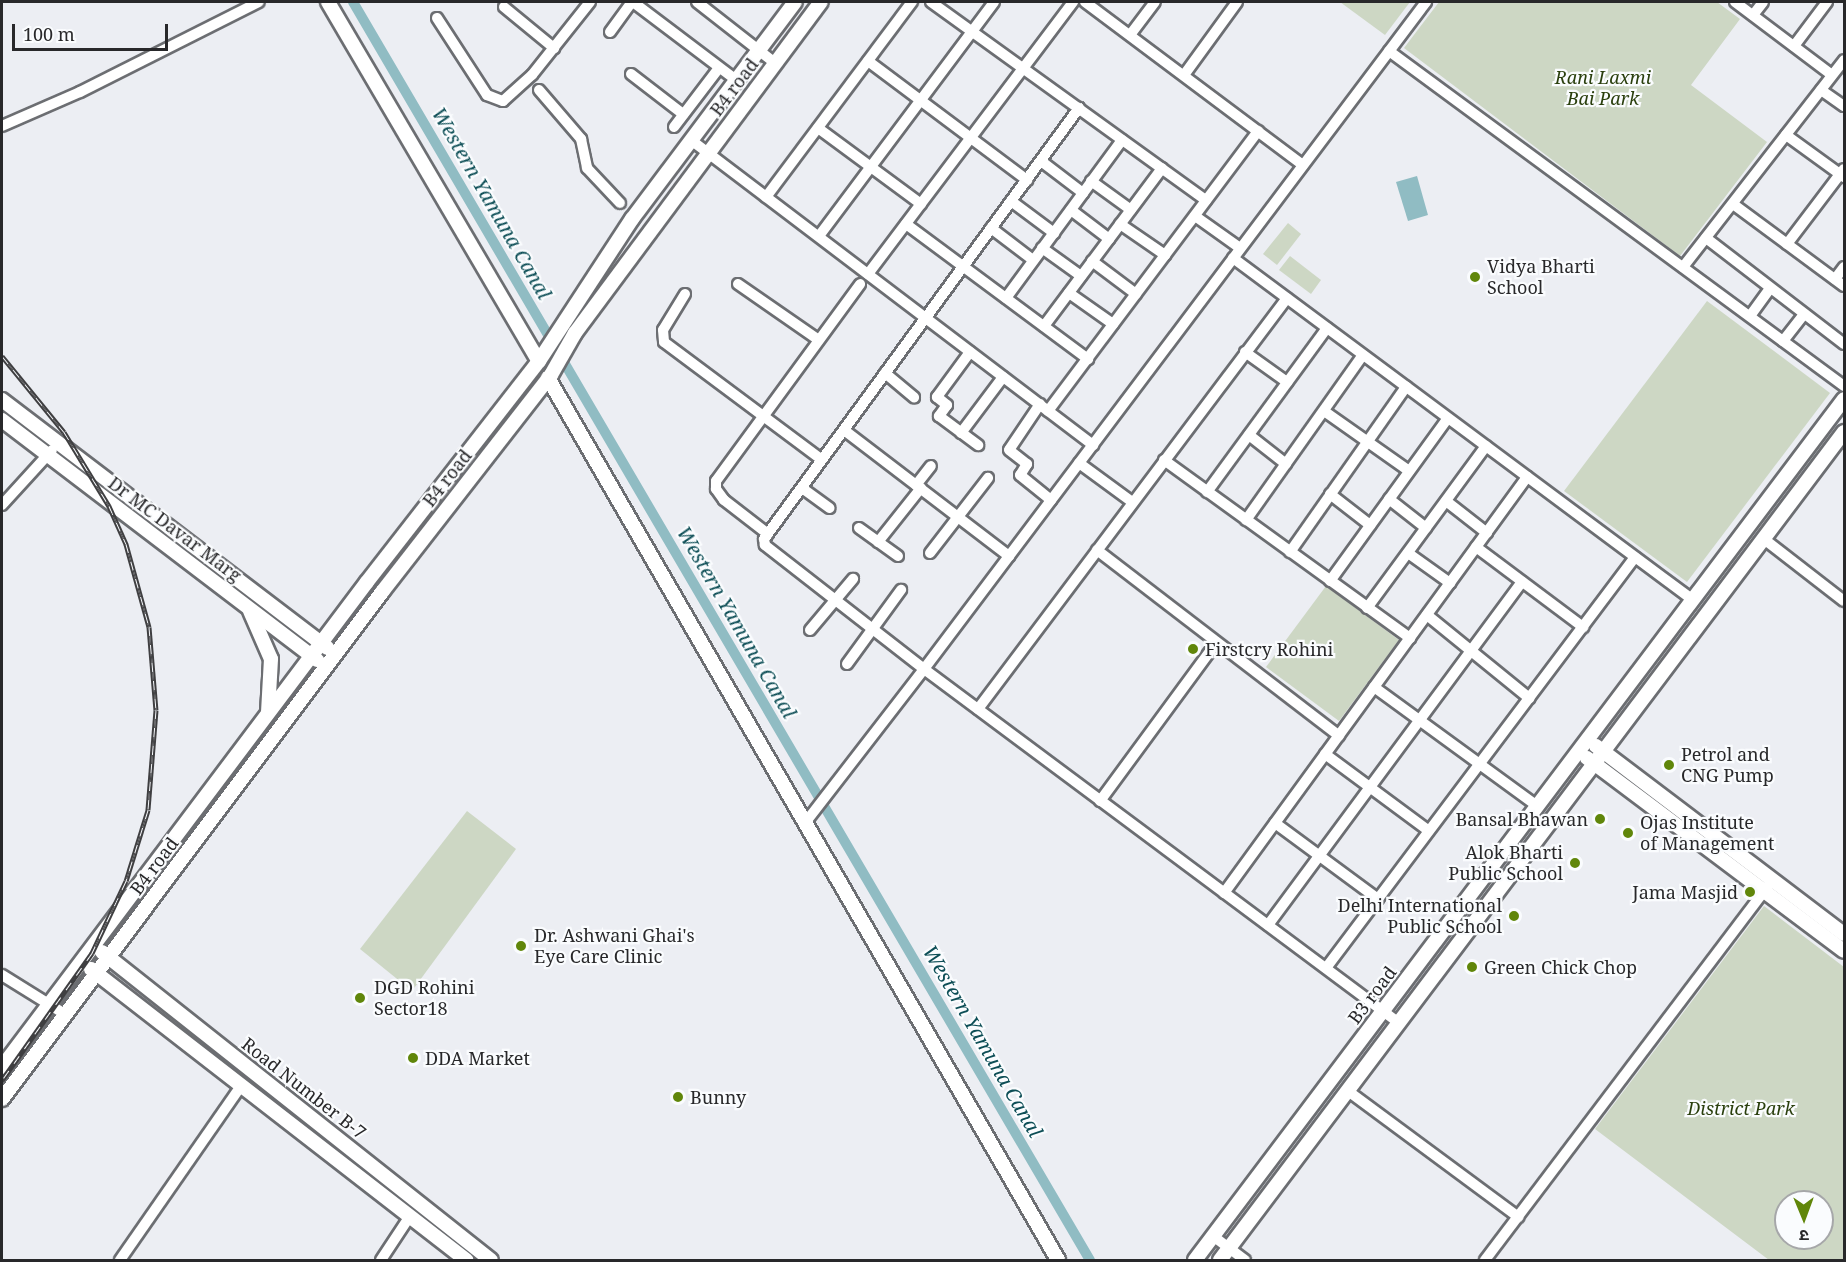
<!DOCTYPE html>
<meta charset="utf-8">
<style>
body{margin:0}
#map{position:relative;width:1846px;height:1262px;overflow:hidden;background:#eceef3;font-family:"Noto Serif","Noto Sans Devanagari",serif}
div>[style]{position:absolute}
.green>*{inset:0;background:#cdd7c4}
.water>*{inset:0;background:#90bcc3}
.canal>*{height:10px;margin:-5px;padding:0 5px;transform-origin:5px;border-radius:5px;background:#90bcc3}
.roads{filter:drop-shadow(2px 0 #6c6e72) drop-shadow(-2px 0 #6c6e72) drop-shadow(0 2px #6c6e72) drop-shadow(0 -2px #6c6e72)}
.minor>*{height:10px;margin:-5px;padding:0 5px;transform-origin:5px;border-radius:5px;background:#fff}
.tertiary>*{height:14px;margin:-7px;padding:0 7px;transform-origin:7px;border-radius:7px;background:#fff}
.rail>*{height:5px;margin-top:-2.5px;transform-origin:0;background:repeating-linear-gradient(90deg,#fafcfe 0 9px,#3f3f41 0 18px);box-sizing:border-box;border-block:2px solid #3f3f41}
.dots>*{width:16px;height:16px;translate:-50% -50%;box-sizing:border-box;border:3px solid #fafcfe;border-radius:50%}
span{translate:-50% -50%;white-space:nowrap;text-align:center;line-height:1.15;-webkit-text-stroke:4.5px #fafcfe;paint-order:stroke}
.park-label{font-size:18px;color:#2a3f0d;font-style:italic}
.street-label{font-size:18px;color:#28282a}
.poi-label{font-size:18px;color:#28282a}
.left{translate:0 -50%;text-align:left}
.right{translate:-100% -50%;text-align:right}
.water-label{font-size:20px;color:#0d4e56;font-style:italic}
.frame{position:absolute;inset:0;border:3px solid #28282a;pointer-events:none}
.north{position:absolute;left:1774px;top:1190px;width:60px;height:60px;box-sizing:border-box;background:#fafcfe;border:2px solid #a6a7a9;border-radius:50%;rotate:179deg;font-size:16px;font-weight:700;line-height:24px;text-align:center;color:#28282a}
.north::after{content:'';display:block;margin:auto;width:21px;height:27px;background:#60860a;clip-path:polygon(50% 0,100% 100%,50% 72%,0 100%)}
.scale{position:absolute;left:12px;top:24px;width:156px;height:27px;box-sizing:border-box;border:3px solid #28282a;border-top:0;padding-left:8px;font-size:18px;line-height:21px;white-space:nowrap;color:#28282a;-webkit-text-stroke:4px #fafcfe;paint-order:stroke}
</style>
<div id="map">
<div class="green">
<div style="clip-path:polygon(1340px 2px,1410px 2px,1385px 35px)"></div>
<div style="clip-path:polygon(1439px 2px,1717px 2px,1740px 19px,1691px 85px,1767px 142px,1680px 256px,1404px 48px)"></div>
<div style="clip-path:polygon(1288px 223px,1301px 234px,1277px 265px,1263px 254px)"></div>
<div style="clip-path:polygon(1290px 256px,1321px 280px,1311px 294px,1279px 270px)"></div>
<div style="clip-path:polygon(1707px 301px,1830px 393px,1687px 582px,1564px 491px)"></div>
<div style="clip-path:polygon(1326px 586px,1399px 640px,1339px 721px,1266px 667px)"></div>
<div style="clip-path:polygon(467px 811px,516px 849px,412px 991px,360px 949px)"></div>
<div style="clip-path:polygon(evenodd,1764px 906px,1844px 967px,1844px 1260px,1769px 1260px,1595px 1129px,1764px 906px,1786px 1202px,1822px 1202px,1822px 1238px,1786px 1238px,1786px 1202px)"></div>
</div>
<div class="water">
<div style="clip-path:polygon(1417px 176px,1428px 215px,1408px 221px,1396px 182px)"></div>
</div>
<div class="canal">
<div style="left:353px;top:2px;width:1458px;rotate:59.64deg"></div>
</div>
<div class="roads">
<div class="minor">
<div style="left:633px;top:2px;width:129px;rotate:37.1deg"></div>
<div style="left:697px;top:2px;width:99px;rotate:38deg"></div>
<div style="left:931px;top:2px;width:339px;rotate:35.8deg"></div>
<div style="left:1085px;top:2px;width:272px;rotate:36.8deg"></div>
<div style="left:1735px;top:2px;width:121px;rotate:37deg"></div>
<div style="left:504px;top:7px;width:65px;rotate:39.4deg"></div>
<div style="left:1753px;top:15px;width:16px;rotate:-52deg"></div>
<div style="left:437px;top:18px;width:92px;rotate:57deg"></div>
<div style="left:487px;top:95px;width:17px;rotate:21deg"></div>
<div style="left:503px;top:101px;width:39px;rotate:-42deg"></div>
<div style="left:532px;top:75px;width:93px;rotate:-51.5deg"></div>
<div style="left:610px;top:32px;width:37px;rotate:-54deg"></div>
<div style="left:1130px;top:35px;width:41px;rotate:-52.9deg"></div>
<div style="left:1794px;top:46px;width:55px;rotate:-53.1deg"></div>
<div style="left:1389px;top:51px;width:565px;rotate:36.36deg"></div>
<div style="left:868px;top:61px;width:199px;rotate:36.8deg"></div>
<div style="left:631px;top:74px;width:66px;rotate:37.6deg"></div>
<div style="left:1184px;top:75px;width:90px;rotate:-54deg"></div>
<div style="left:539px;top:90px;width:65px;rotate:49.4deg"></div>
<div style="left:581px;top:139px;width:30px;rotate:78deg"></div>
<div style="left:587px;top:168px;width:48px;rotate:46.7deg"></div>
<div style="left:1821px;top:90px;width:28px;rotate:35deg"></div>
<div style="left:2px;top:126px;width:85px;rotate:-23.6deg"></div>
<div style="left:80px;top:92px;width:200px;rotate:-26.7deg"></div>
<div style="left:674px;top:127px;width:74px;rotate:-52.7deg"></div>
<div style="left:818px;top:128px;width:128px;rotate:36.4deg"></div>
<div style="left:1786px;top:135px;width:72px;rotate:35.9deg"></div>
<div style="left:691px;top:140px;width:505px;rotate:37.19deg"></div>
<div style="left:1041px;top:161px;width:53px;rotate:37.3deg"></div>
<div style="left:1091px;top:181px;width:49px;rotate:35.9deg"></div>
<div style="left:766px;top:197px;width:244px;rotate:-53.2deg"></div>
<div style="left:1011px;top:201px;width:54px;rotate:36.7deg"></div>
<div style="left:1733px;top:204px;width:138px;rotate:36.5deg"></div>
<div style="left:1071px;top:210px;width:48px;rotate:37.3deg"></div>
<div style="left:1195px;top:216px;width:55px;rotate:35.4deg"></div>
<div style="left:906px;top:224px;width:227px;rotate:36.6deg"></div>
<div style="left:1120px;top:224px;width:55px;rotate:34.6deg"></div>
<div style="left:991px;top:228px;width:53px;rotate:37.3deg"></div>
<div style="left:819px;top:236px;width:292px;rotate:-53.2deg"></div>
<div style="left:1706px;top:238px;width:174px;rotate:37.5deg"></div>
<div style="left:1787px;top:244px;width:94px;rotate:-52.8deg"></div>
<div style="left:1042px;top:248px;width:48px;rotate:35.7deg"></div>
<div style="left:1233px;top:258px;width:573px;rotate:36.63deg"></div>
<div style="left:1092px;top:261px;width:55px;rotate:36.9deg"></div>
<div style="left:1683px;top:267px;width:262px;rotate:-52.1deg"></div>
<div style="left:868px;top:274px;width:341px;rotate:-53deg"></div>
<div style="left:1835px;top:279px;width:15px;rotate:-53deg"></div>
<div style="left:738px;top:284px;width:98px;rotate:34.7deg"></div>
<div style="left:1069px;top:293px;width:54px;rotate:35.2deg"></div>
<div style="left:685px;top:294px;width:42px;rotate:121.4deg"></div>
<div style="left:663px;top:330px;width:12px;rotate:85deg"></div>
<div style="left:664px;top:342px;width:196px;rotate:36.7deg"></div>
<div style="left:1006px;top:298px;width:196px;rotate:-53.7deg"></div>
<div style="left:1750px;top:316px;width:34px;rotate:-54deg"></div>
<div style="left:1044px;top:326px;width:197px;rotate:-53.2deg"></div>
<div style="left:1783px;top:341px;width:34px;rotate:-52deg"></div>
<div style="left:970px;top:352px;width:56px;rotate:126.3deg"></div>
<div style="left:937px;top:397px;width:13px;rotate:39deg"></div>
<div style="left:947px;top:405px;width:14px;rotate:126deg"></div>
<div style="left:939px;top:416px;width:49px;rotate:36.6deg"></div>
<div style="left:1245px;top:352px;width:52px;rotate:35.5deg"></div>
<div style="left:885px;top:373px;width:38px;rotate:40deg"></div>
<div style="left:1040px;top:404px;width:55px;rotate:124deg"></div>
<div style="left:1009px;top:450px;width:23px;rotate:38deg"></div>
<div style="left:1027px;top:464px;width:13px;rotate:122deg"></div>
<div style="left:1020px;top:475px;width:40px;rotate:39deg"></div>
<div style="left:1048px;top:411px;width:350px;rotate:-53.1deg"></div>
<div style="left:1324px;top:411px;width:104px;rotate:35.2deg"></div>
<div style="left:844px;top:430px;width:208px;rotate:37.4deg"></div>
<div style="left:961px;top:433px;width:70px;rotate:-53.1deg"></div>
<div style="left:1249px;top:435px;width:47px;rotate:38.1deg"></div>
<div style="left:1164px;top:460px;width:304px;rotate:35.9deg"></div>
<div style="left:1079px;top:463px;width:66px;rotate:36.3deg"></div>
<div style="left:916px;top:485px;width:24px;rotate:-52deg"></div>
<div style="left:802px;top:488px;width:34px;rotate:36deg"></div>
<div style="left:1207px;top:492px;width:203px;rotate:-53.8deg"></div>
<div style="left:1330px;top:494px;width:51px;rotate:37.8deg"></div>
<div style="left:1389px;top:499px;width:47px;rotate:38.1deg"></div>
<div style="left:1446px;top:501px;width:52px;rotate:38deg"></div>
<div style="left:2px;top:505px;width:74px;rotate:-47.7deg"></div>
<div style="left:1246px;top:520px;width:202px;rotate:-54.7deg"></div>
<div style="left:859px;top:528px;width:48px;rotate:35.7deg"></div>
<div style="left:768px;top:534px;width:56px;rotate:-142.3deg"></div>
<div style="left:724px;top:500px;width:14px;rotate:-126deg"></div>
<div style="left:716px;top:489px;width:8px;rotate:-90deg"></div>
<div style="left:716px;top:481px;width:244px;rotate:-53.8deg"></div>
<div style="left:1764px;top:539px;width:101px;rotate:37.8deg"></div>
<div style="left:878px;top:542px;width:69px;rotate:-51.5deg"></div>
<div style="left:1476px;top:547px;width:134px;rotate:36.8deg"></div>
<div style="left:1097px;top:550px;width:305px;rotate:37.5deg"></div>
<div style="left:1290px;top:552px;width:202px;rotate:-54.9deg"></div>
<div style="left:930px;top:553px;width:95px;rotate:-52.3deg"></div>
<div style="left:1408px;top:553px;width:52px;rotate:35.5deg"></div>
<div style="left:1330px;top:581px;width:201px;rotate:-54.1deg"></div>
<div style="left:1367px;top:608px;width:201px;rotate:-53.7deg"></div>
<div style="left:1427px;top:615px;width:132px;rotate:39.1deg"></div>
<div style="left:810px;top:630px;width:67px;rotate:-49.9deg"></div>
<div style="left:847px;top:664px;width:92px;rotate:-53.9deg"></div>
<div style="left:1374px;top:687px;width:202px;rotate:36.1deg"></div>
<div style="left:978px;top:709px;width:514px;rotate:-53.06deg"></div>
<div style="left:1325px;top:754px;width:129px;rotate:36.5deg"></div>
<div style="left:1100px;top:801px;width:197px;rotate:-53.7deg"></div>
<div style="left:805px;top:823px;width:195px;rotate:-52.3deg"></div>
<div style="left:924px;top:669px;width:202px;rotate:-142.1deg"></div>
<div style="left:765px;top:545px;width:6px;rotate:-99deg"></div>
<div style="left:764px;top:539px;width:534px;rotate:-53.84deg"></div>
<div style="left:1275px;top:823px;width:128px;rotate:36.4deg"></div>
<div style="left:1224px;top:893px;width:515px;rotate:-53.93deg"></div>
<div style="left:1268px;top:925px;width:427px;rotate:-53.5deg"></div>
<div style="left:1326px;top:968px;width:514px;rotate:-53.06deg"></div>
<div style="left:2px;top:975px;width:74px;rotate:31.8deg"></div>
<div style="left:1399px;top:1023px;width:592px;rotate:-143.3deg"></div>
<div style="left:924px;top:669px;width:835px;rotate:-53.03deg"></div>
<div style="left:1348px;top:1091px;width:212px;rotate:36.5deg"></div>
<div style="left:1213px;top:1236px;width:40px;rotate:37deg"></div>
<div style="left:120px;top:1260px;width:212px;rotate:-55.2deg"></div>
<div style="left:381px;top:1260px;width:53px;rotate:-56.6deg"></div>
<div style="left:1485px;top:1260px;width:470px;rotate:-52.9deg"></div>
</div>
<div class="tertiary">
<div style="left:328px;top:2px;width:416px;rotate:59.6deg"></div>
<div style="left:548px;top:378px;width:1019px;rotate:59.96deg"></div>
<div style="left:2px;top:400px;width:409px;rotate:37.3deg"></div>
<div style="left:2px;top:420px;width:396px;rotate:37.3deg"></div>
<div style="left:250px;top:611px;width:52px;rotate:66.4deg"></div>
<div style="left:271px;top:659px;width:53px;rotate:93.2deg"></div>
<div style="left:1596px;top:746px;width:311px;rotate:37.2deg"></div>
<div style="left:1587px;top:758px;width:321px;rotate:36.9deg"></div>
<div style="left:102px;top:952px;width:496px;rotate:38.4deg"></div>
<div style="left:91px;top:969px;width:475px;rotate:37.8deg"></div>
<div style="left:2px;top:1067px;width:607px;rotate:-53.04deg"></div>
<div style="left:367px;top:582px;width:280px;rotate:-52.1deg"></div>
<div style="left:539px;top:361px;width:170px;rotate:-56.8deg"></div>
<div style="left:632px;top:219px;width:271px;rotate:-53.1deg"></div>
<div style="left:2px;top:1099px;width:634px;rotate:-53.15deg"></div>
<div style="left:382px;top:592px;width:275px;rotate:-52.1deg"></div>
<div style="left:551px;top:375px;width:48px;rotate:-60.3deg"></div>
<div style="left:575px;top:333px;width:412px;rotate:-53.4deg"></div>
<div style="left:1195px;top:1260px;width:1078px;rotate:-52.99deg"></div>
<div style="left:1220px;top:1260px;width:1037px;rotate:-53deg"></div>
</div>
</div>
<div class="rail">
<div style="left:2px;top:356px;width:98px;rotate:50.8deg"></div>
<div style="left:64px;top:432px;width:87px;rotate:58.7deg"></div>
<div style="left:109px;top:506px;width:42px;rotate:65.9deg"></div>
<div style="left:126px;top:544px;width:86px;rotate:74.5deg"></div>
<div style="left:149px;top:627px;width:83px;rotate:85.2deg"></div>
<div style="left:156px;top:710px;width:100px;rotate:94.6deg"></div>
<div style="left:148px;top:810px;width:74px;rotate:107.2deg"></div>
<div style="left:126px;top:881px;width:80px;rotate:115.3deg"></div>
<div style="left:92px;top:953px;width:156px;rotate:125.3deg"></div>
</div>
<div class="dots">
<div style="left:1475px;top:277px;background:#60860a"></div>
<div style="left:1193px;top:649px;background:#60860a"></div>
<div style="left:1669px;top:765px;background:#60860a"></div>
<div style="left:1600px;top:819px;background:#60860a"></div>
<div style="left:1628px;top:833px;background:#60860a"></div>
<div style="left:1575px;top:863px;background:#60860a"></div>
<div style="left:1750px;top:892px;background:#60860a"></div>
<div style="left:1514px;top:916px;background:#60860a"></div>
<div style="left:521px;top:946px;background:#60860a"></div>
<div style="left:1472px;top:967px;background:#60860a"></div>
<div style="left:360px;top:998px;background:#60860a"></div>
<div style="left:413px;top:1058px;background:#60860a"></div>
<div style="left:678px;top:1097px;background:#60860a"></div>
</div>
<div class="park-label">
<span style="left:1603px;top:88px">Rani Laxmi<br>Bai Park</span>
<span style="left:1741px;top:1108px">District Park</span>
</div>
<div class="street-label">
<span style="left:734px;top:87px;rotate:-53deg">B4 road</span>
<span style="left:447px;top:478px;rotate:-52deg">B4 road</span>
<span style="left:175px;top:529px;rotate:37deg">Dr MC Davar Marg</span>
<span style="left:154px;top:866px;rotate:-53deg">B4 road</span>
<span style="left:1372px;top:995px;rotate:-53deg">B3 road</span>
<span style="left:304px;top:1088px;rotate:38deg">Road Number B-7</span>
</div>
<div class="poi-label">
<span class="left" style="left:1487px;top:277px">Vidya Bharti<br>School</span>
<span class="left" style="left:1205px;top:649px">Firstcry Rohini</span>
<span class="left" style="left:1681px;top:765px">Petrol and<br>CNG Pump</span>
<span class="right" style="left:1588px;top:819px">Bansal Bhawan</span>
<span class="left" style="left:1640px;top:833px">Ojas Institute<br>of Management</span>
<span class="right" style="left:1563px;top:863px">Alok Bharti<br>Public School</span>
<span class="right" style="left:1738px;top:892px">Jama Masjid</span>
<span class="right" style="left:1502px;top:916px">Delhi International<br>Public School</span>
<span class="left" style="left:534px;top:946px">Dr. Ashwani Ghai's<br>Eye Care Clinic</span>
<span class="left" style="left:1484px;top:967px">Green Chick Chop</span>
<span class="left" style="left:374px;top:998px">DGD Rohini<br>Sector18</span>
<span class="left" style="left:425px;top:1058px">DDA Market</span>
<span class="left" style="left:690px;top:1097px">Bunny</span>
</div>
<div class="water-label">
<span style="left:492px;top:203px;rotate:60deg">Western Yamuna Canal</span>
<span style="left:737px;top:622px;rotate:60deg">Western Yamuna Canal</span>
<span style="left:983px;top:1041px;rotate:60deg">Western Yamuna Canal</span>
</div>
<div class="frame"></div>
<div class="north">उ</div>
<div class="scale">100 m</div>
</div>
